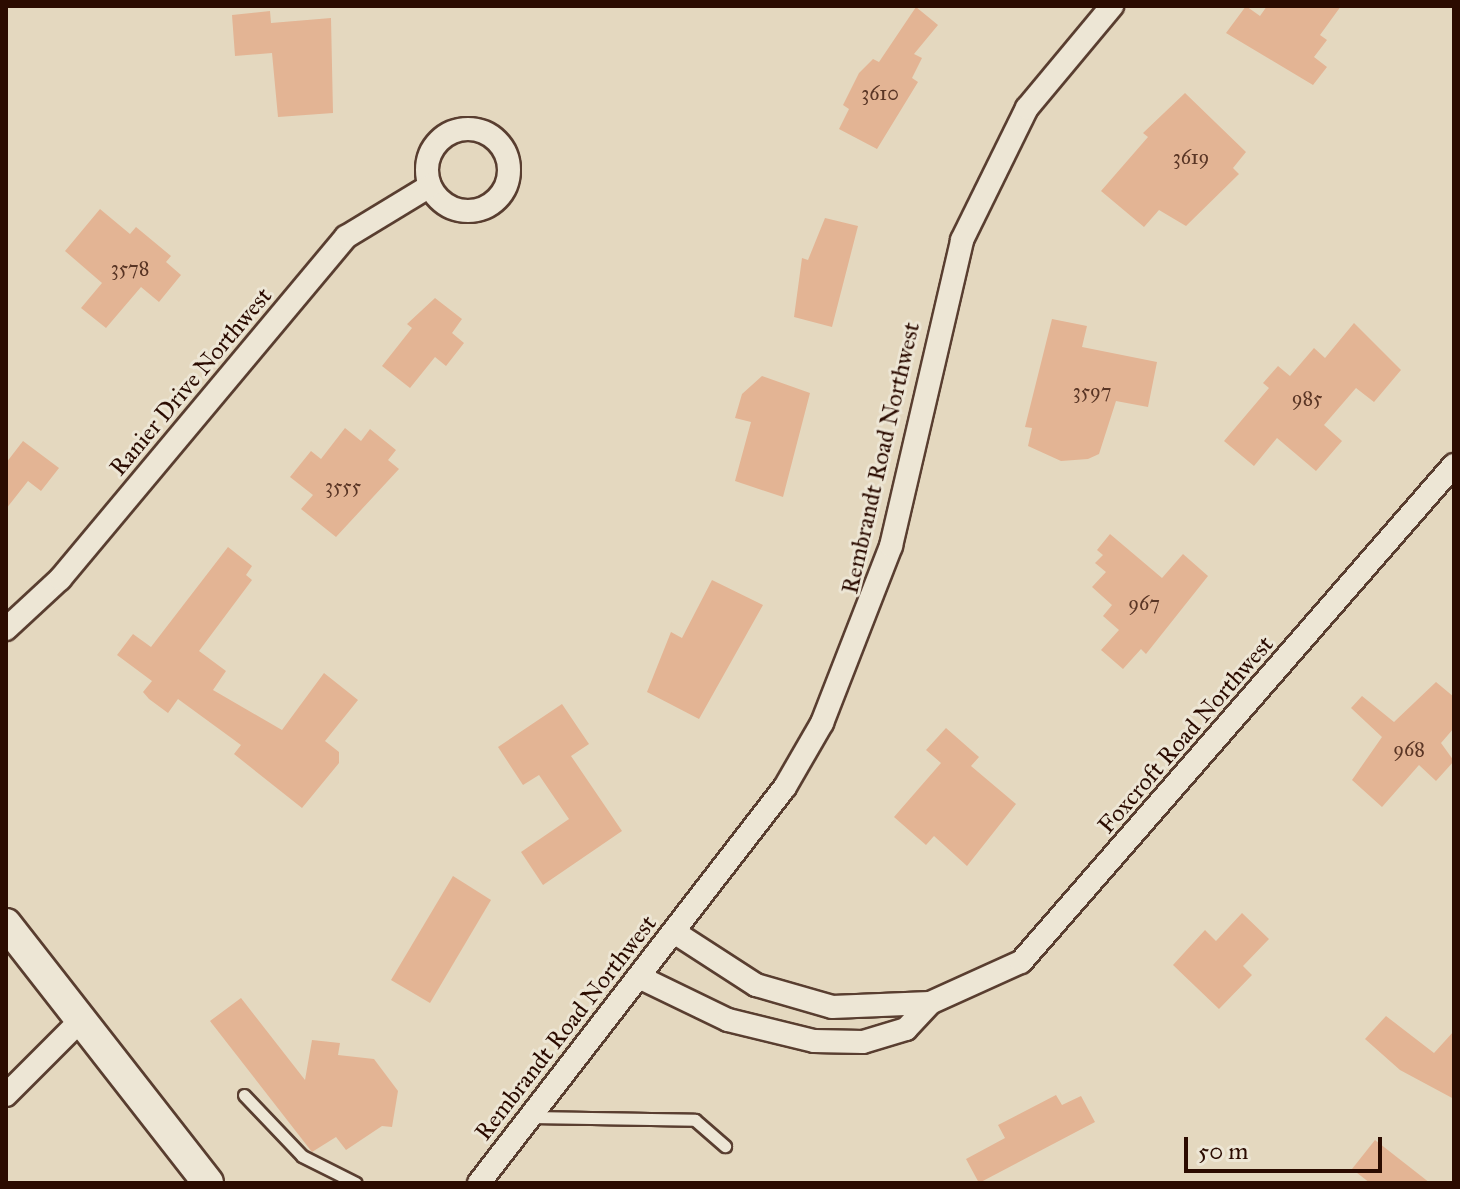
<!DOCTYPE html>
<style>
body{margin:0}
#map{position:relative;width:1460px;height:1189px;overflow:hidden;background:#e4d8bf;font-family:"IM FELL Great Primer",serif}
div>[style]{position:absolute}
.building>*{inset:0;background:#e3b494}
.roads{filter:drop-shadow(2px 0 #593e30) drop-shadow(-2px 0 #593e30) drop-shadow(0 2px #593e30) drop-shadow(0 -2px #593e30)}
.service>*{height:11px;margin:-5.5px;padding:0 5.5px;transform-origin:5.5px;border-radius:5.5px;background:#ede6d5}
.minor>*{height:22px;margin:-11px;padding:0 11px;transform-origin:11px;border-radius:11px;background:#ede6d5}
.minor>.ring{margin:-11px;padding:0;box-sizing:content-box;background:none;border:22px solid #ede6d5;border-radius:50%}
.secondary>*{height:30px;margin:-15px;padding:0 15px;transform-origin:15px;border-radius:15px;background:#ede6d5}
span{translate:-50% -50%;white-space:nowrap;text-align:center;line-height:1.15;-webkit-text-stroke:6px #ede6d5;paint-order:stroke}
.number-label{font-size:20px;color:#593525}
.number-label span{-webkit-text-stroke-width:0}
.street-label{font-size:24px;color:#2b0b00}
.frame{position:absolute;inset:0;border:8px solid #2b0b00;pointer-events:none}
.scale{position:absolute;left:1184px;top:1137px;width:198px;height:36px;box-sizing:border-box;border:4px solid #2b0b00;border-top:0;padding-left:10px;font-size:24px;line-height:28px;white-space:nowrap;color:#2b0b00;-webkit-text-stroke:6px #ede6d5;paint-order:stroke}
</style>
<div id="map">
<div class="building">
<div style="clip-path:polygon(1246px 6px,1260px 16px,1267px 6px,1341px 6px,1320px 35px,1327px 40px,1314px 57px,1327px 67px,1313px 85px,1226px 33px)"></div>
<div style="clip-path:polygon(916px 7px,938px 25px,914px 54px,922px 58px,912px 78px,918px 82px,877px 149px,839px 129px,849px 109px,843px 105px,859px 73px,873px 59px,879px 62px)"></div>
<div style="clip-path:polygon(270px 11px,271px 23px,331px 18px,333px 113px,278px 117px,272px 53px,235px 56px,232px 15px)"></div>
<div style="clip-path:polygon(1185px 93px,1246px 152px,1233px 168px,1239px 174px,1186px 226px,1159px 210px,1144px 227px,1101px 191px,1148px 137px,1143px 133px)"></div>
<div style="clip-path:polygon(100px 209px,130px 234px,136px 227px,171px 256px,166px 262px,181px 275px,159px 302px,141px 287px,106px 328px,81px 308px,102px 283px,65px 251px)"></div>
<div style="clip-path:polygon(825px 218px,858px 226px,832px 327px,794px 317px,802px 258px,808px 260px)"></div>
<div style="clip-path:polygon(435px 298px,462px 319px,452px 333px,464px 343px,446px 366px,435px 357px,410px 388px,382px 366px,412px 328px,407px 324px)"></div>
<div style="clip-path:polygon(1052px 319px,1087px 326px,1082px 347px,1157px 362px,1148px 407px,1116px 401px,1099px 454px,1088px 459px,1061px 461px,1028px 446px,1032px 428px,1025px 427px)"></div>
<div style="clip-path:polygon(1354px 323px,1401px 370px,1374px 402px,1356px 388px,1324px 425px,1342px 441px,1316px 471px,1277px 438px,1254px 466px,1224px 441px,1269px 388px,1263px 383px,1278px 366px,1290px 376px,1314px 348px,1325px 358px)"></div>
<div style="clip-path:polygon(762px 376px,810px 393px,783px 497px,735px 481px,751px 422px,735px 418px,742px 394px)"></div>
<div style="clip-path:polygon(345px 428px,361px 441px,370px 429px,396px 450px,388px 460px,399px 469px,336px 537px,301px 509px,313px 495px,290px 477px,311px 451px,321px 459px)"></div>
<div style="clip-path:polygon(23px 441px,59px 468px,41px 491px,28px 481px,6px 509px,6px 463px)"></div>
<div style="clip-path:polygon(1110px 534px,1162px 578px,1183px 554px,1208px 576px,1146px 654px,1141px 649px,1123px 669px,1101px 650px,1119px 630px,1103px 616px,1112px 605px,1092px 587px,1106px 572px,1095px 563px,1103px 555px,1097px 550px)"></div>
<div style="clip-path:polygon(228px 547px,252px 566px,246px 575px,252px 580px,199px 651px,226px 671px,213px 690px,282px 730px,324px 673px,358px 700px,325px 741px,339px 752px,339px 763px,302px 808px,234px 754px,241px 745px,178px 699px,168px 713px,149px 699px,143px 692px,152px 681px,117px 655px,133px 634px,151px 647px)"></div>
<div style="clip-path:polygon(712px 580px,763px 605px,699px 719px,647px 692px,671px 632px,682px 638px)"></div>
<div style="clip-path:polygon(1436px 682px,1454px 697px,1454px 728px,1441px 743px,1454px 761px,1436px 781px,1419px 765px,1382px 807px,1352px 780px,1382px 737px,1351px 708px,1362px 696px,1394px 722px)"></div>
<div style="clip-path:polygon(562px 704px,589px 744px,571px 756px,622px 831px,543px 885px,521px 852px,569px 819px,539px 775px,523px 785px,498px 747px)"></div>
<div style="clip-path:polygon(946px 728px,979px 757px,971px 766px,1016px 804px,967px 866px,934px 836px,926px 845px,894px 817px,941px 763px,926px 750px)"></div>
<div style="clip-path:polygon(453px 876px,491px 900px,430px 1003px,391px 980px)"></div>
<div style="clip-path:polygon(1242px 913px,1269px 939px,1243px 966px,1252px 975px,1219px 1009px,1173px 965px,1205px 930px,1216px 941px)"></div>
<div style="clip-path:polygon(241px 998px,305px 1080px,312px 1040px,340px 1043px,338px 1055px,374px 1059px,398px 1091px,392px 1127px,382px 1126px,346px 1150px,336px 1137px,312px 1152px,210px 1021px)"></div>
<div style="clip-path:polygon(1386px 1016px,1434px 1053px,1454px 1031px,1454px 1099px,1400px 1070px,1365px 1039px)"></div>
<div style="clip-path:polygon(1056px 1095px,1062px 1105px,1081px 1096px,1095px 1122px,979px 1183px,966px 1159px,1005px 1138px,998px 1125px)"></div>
<div style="clip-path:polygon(1375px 1140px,1430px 1183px,1370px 1183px,1352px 1169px)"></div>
</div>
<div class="roads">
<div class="service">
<div style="left:244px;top:1095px;width:84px;rotate:46.4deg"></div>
<div style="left:302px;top:1156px;width:60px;rotate:26.6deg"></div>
<div style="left:531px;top:1117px;width:164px;rotate:1deg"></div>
<div style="left:695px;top:1120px;width:40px;rotate:41deg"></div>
</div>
<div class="minor">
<div class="ring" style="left:427px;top:129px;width:60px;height:60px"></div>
<div style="left:6px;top:629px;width:74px;rotate:-42.8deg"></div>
<div style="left:60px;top:579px;width:446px;rotate:-50.1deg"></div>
<div style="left:346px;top:237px;width:98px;rotate:-31.3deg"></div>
<div style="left:674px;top:932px;width:98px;rotate:32.9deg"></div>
<div style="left:756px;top:985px;width:79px;rotate:16.1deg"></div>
<div style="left:832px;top:1007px;width:98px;rotate:-2.3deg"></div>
<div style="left:930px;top:1003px;width:100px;rotate:-24.3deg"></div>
<div style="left:1021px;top:962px;width:659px;rotate:-48.94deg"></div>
<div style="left:639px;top:977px;width:99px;rotate:25.8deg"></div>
<div style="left:728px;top:1020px;width:89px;rotate:13.7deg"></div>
<div style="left:814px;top:1041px;width:49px;rotate:1.2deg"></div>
<div style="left:863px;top:1042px;width:45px;rotate:-16.8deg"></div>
<div style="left:906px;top:1029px;width:35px;rotate:-47deg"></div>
<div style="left:6px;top:1095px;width:106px;rotate:-45deg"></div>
<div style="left:479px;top:1183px;width:500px;rotate:-52.31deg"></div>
<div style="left:785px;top:787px;width:74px;rotate:-60deg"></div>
<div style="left:822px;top:723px;width:190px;rotate:-68.7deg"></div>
<div style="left:891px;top:546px;width:314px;rotate:-76.9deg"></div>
<div style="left:962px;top:240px;width:147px;rotate:-63.8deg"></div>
<div style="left:1027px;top:108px;width:133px;rotate:-50.2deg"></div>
</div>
<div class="secondary">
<div style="left:6px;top:924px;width:328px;rotate:52deg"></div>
</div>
</div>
<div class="number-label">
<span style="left:880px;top:93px">3610</span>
<span style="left:1191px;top:157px">3619</span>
<span style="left:130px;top:268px">3578</span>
<span style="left:1092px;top:391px">3597</span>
<span style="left:1307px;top:398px">985</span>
<span style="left:343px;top:486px">3555</span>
<span style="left:1144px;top:603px">967</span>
<span style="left:1409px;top:749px">968</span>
</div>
<div class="street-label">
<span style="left:191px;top:382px;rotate:-50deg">Ranier Drive Northwest</span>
<span style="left:881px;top:458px;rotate:-77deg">Rembrandt Road Northwest</span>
<span style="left:1186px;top:735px;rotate:-49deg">Foxcroft Road Northwest</span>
<span style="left:566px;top:1028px;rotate:-52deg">Rembrandt Road Northwest</span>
</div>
<div class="frame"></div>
<div class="scale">50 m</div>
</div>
